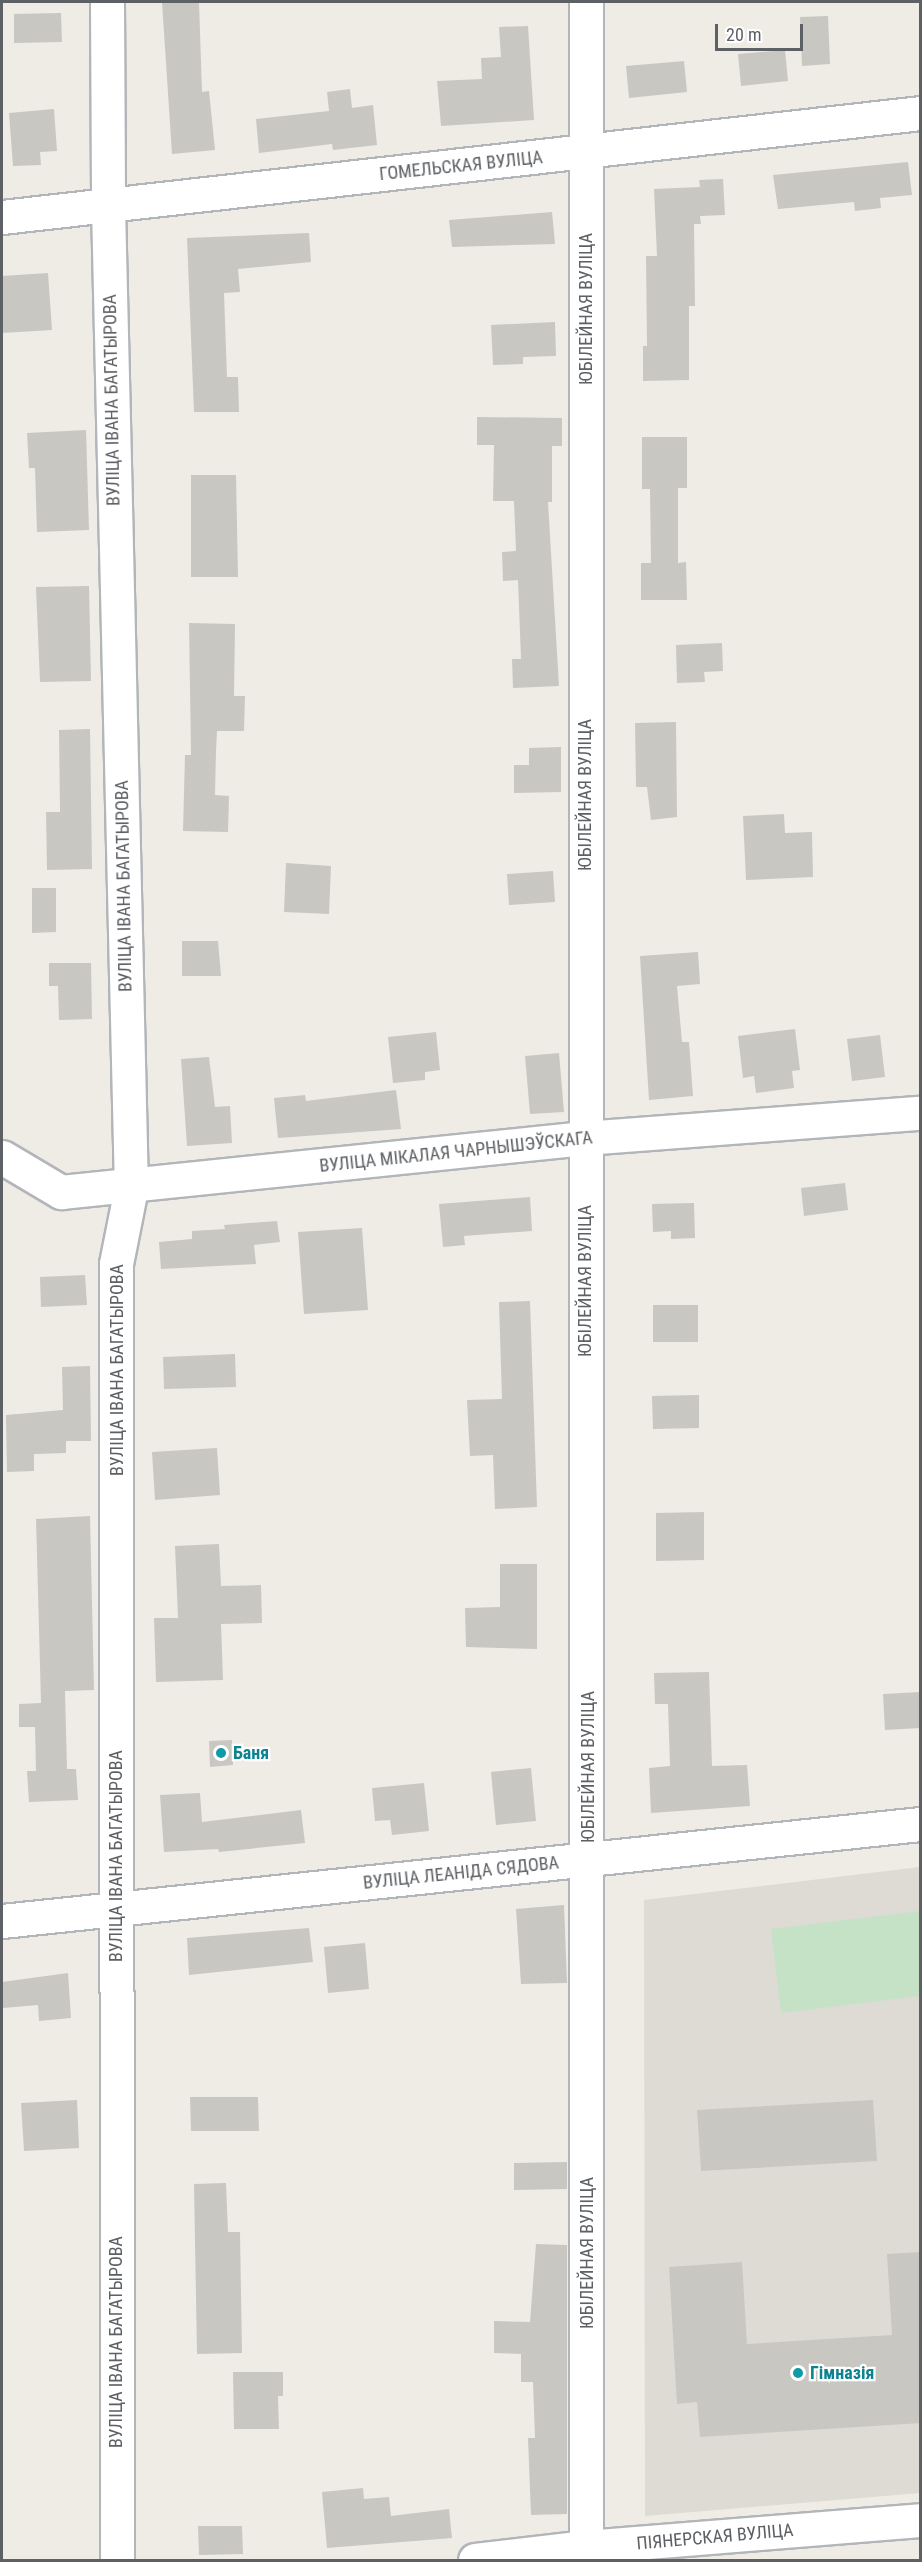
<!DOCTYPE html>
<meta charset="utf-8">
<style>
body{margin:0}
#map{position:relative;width:922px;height:2562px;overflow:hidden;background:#eeece5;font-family:"Roboto Condensed",sans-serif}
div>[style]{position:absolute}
.education>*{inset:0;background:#dddbd4}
.green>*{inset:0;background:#c5e2c7}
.building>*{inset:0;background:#c9c7c2}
.roads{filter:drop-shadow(2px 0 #b2b5b9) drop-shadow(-2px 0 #b2b5b9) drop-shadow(0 2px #b2b5b9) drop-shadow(0 -2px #b2b5b9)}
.street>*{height:33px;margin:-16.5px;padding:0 16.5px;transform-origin:16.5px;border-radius:16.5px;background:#fff}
.dots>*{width:16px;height:16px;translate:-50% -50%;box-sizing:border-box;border:3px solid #fff;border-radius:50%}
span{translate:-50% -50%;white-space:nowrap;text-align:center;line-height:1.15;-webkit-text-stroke:4.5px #fff;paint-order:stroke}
.street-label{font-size:18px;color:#5d6064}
.culture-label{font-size:18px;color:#0d838f;font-weight:700}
.left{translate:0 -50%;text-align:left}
.frame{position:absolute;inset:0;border:3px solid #5d6064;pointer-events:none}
.scale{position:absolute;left:715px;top:24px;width:88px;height:27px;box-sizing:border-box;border:3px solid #5d6064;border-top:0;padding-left:8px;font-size:18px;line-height:21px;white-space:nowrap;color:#5d6064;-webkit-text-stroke:4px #fff;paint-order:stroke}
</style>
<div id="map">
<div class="education">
<div style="clip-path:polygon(920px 1867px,920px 2493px,645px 2516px,644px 1900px)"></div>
</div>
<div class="green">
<div style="clip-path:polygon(920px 1911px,920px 1996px,781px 2013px,771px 1929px)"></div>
</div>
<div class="building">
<div style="clip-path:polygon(162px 2px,199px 2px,202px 92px,209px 91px,215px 150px,172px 154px)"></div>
<div style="clip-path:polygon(61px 13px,62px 42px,14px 43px,14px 14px)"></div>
<div style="clip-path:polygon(828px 16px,830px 64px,802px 66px,800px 17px)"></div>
<div style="clip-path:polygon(528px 26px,534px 120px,441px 126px,437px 81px,482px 79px,481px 58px,501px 57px,499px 27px)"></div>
<div style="clip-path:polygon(785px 50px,788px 81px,741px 86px,738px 54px)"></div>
<div style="clip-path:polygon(684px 61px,687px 92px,629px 98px,626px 66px)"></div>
<div style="clip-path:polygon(350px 89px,352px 108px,373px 105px,377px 145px,333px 150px,332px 144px,259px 153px,256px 119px,329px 111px,327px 92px)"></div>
<div style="clip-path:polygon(54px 109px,57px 151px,40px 152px,41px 165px,13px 166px,9px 113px)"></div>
<div style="clip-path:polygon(908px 162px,912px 195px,880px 198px,881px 208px,855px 211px,854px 202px,778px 209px,773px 175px)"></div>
<div style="clip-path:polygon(723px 179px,725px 215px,700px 216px,701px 224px,694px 224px,695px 306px,689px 306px,689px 380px,643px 381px,643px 346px,647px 346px,646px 256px,657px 256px,654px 189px,700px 187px,699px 180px)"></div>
<div style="clip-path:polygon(552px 212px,555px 244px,452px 247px,449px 220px)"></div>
<div style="clip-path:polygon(309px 233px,311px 262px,238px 269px,240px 292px,224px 293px,227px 377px,238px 377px,239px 412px,194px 412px,187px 238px)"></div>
<div style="clip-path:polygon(48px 273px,52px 330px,2px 333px,2px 276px)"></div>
<div style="clip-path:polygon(555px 322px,556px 356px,523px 357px,523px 364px,493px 365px,491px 325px)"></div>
<div style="clip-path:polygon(477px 417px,562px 418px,562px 446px,552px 446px,552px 502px,548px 502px,559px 686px,513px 688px,512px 659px,521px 659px,518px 580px,503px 581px,502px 552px,516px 551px,514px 501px,493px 501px,494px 445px,477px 445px)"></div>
<div style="clip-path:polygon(86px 430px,89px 530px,37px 532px,35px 468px,29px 468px,27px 433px)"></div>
<div style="clip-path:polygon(642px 437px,687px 437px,687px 488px,678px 488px,678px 563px,686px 562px,687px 600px,641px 600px,641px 563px,651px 563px,650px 489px,642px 489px)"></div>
<div style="clip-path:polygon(191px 475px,236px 475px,238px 577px,191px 577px)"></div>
<div style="clip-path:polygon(89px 586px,91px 681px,40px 682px,36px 587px)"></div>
<div style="clip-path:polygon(189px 623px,235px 624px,234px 696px,245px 696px,244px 731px,217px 731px,216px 751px,215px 795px,229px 796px,228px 832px,183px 831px,185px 755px,191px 755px)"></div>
<div style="clip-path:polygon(722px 643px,723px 671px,704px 672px,705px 682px,677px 683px,676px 645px)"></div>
<div style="clip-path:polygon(676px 722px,677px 817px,651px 820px,647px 787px,636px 787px,635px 723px)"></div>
<div style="clip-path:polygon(90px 729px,92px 869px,47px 870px,46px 812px,60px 812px,59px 730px)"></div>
<div style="clip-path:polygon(561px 747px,561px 792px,514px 793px,514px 765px,529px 765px,529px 748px)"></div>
<div style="clip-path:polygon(784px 814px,785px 833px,812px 832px,813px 877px,746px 880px,743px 816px)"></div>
<div style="clip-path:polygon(286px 863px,331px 866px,329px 914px,284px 912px)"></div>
<div style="clip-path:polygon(553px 871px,555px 902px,509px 905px,507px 874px)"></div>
<div style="clip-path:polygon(32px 888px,56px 888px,56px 932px,32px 933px)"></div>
<div style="clip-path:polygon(182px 941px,218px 941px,221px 976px,182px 976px)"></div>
<div style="clip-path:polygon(698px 952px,700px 984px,677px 986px,682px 1042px,689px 1042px,693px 1096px,649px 1100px,640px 956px)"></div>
<div style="clip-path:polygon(49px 963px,91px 963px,92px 1019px,59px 1020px,58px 986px,49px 986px)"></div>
<div style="clip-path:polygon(795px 1029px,800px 1070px,792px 1071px,794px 1088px,756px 1093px,754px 1076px,743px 1078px,738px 1036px)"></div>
<div style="clip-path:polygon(436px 1032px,440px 1070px,425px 1072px,425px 1080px,393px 1083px,388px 1037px)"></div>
<div style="clip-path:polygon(880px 1035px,885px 1077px,852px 1081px,847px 1039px)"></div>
<div style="clip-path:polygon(559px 1053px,564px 1112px,530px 1114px,525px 1056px)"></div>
<div style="clip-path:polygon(209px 1057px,215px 1107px,230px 1106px,232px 1143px,187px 1146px,181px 1059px)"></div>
<div style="clip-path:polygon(396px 1090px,401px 1129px,278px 1138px,274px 1098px,305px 1095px,306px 1101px)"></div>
<div style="clip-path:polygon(845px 1183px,848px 1210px,804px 1216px,801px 1188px)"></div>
<div style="clip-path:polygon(530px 1197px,532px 1231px,464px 1236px,465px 1245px,443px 1247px,439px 1204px)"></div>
<div style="clip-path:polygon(694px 1203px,695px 1238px,671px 1239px,671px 1231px,653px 1232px,652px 1204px)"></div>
<div style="clip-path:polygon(277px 1221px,280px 1242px,254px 1245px,256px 1264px,161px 1269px,159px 1242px,192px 1239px,192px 1231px,225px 1229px,224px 1225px)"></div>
<div style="clip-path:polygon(362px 1228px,368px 1310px,304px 1314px,298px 1232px)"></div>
<div style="clip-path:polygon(85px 1275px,87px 1305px,41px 1307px,40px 1277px)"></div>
<div style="clip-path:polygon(530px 1301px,537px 1507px,495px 1509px,493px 1455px,470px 1456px,467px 1400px,502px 1399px,499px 1302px)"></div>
<div style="clip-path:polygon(653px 1305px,698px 1305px,698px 1342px,653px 1342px)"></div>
<div style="clip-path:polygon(235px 1354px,236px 1387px,164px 1389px,163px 1357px)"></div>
<div style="clip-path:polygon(90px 1366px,91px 1441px,66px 1441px,66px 1453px,34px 1454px,34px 1471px,7px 1472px,6px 1415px,63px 1410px,62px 1367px)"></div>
<div style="clip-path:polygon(699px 1395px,699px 1428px,653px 1429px,652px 1396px)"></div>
<div style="clip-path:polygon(217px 1448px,220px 1495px,155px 1500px,152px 1452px)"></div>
<div style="clip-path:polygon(704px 1512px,704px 1560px,656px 1561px,656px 1513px)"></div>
<div style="clip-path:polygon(90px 1516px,94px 1690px,65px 1691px,67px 1769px,76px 1769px,78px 1800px,29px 1802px,27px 1771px,36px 1771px,35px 1727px,19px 1727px,19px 1704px,41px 1703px,36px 1519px)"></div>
<div style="clip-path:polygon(219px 1544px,221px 1586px,261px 1585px,262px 1623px,221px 1624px,223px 1680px,156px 1682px,154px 1618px,178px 1618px,175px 1546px)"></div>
<div style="clip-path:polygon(500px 1564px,537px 1564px,537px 1649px,466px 1647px,465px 1608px,500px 1607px)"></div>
<div style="clip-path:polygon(709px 1672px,712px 1766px,747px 1765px,750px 1806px,651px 1813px,649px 1768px,670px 1766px,668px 1704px,655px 1704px,654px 1673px)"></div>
<div style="clip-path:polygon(921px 1692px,921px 1728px,885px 1730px,883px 1694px)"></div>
<div style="clip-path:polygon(232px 1740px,233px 1765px,210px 1767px,209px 1741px)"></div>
<div style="clip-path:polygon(531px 1768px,536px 1821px,496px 1825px,491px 1772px)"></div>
<div style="clip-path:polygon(424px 1783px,429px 1831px,392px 1835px,390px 1820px,375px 1821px,372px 1788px)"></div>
<div style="clip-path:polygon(200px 1793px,202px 1822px,301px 1810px,305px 1843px,219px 1852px,218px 1849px,164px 1852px,160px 1795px)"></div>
<div style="clip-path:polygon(564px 1905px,567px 1983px,521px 1984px,516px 1909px)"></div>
<div style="clip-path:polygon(309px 1928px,313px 1962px,189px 1975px,187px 1938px)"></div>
<div style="clip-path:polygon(365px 1943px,369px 1989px,328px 1993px,324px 1947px)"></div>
<div style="clip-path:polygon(68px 1973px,71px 2018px,39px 2021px,38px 2005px,3px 2008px,2px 1982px)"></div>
<div style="clip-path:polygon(190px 2097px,258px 2097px,259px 2131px,191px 2131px)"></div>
<div style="clip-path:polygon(77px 2100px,79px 2148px,24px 2151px,21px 2103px)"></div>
<div style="clip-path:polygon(873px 2100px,877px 2161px,701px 2171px,697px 2110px)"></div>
<div style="clip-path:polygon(567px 2162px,567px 2189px,514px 2190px,514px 2163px)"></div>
<div style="clip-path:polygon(226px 2183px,228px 2232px,240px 2232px,242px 2353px,197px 2354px,194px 2184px)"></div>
<div style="clip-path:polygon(536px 2244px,567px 2245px,567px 2514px,531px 2515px,528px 2438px,535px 2438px,533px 2382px,521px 2382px,521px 2354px,494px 2353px,494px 2321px,530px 2322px)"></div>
<div style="clip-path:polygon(921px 2252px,921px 2423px,700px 2437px,697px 2402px,677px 2404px,669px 2267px,742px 2262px,747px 2344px,892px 2335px,887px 2254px)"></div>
<div style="clip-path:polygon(233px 2372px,283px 2372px,283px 2396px,278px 2396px,279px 2429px,234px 2429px)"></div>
<div style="clip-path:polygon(363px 2488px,364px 2499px,389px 2497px,391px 2516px,449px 2509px,452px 2538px,327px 2548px,322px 2492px)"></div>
<div style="clip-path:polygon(198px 2526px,242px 2526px,243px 2554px,199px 2555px)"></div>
</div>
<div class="roads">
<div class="street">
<div style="left:107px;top:2px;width:204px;rotate:89.7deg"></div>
<div style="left:108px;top:206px;width:982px;rotate:88.66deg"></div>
<div style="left:131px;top:1188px;width:77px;rotate:101.2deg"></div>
<div style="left:116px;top:1264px;width:1296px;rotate:89.96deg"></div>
<div style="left:586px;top:2px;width:2558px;rotate:90deg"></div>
<div style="left:2px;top:217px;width:924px;rotate:-6.46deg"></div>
<div style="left:2px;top:1157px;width:69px;rotate:30.7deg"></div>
<div style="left:61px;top:1192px;width:526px;rotate:-5.89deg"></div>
<div style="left:584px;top:1138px;width:337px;rotate:-4.3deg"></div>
<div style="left:2px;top:1921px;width:923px;rotate:-6.03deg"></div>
<div style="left:475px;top:2560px;width:112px;rotate:-6.7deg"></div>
<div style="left:586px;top:2547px;width:335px;rotate:-4.6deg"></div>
</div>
</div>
<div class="dots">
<div style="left:221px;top:1753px;background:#0f9aa8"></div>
<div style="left:798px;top:2373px;background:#0f9aa8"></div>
</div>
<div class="street-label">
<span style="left:461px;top:166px;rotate:-6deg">ГОМЕЛЬСКАЯ ВУЛІЦА</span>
<span style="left:586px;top:309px;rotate:-90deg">ЮБІЛЕЙНАЯ ВУЛІЦА</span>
<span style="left:112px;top:400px;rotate:-91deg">ВУЛІЦА ІВАНА БАГАТЫРОВА</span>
<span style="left:585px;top:795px;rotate:-90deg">ЮБІЛЕЙНАЯ ВУЛІЦА</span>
<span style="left:124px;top:886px;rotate:-91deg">ВУЛІЦА ІВАНА БАГАТЫРОВА</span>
<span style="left:456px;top:1152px;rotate:-6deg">ВУЛІЦА МІКАЛАЯ ЧАРНЫШЭЎСКАГА</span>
<span style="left:585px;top:1281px;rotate:-90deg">ЮБІЛЕЙНАЯ ВУЛІЦА</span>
<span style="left:117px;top:1370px;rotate:-90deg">ВУЛІЦА ІВАНА БАГАТЫРОВА</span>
<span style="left:588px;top:1767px;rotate:-90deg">ЮБІЛЕЙНАЯ ВУЛІЦА</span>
<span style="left:116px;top:1856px;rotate:-90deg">ВУЛІЦА ІВАНА БАГАТЫРОВА</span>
<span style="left:461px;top:1873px;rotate:-6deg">ВУЛІЦА ЛЕАНІДА СЯДОВА</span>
<span style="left:587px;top:2253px;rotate:-90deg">ЮБІЛЕЙНАЯ ВУЛІЦА</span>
<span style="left:116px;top:2342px;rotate:-90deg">ВУЛІЦА ІВАНА БАГАТЫРОВА</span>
<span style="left:715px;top:2537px;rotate:-5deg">ПІЯНЕРСКАЯ ВУЛІЦА</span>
</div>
<div class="culture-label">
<span class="left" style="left:233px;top:1753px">Баня</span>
<span class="left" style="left:810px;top:2373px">Гімназія</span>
</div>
<div class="frame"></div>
<div class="scale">20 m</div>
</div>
